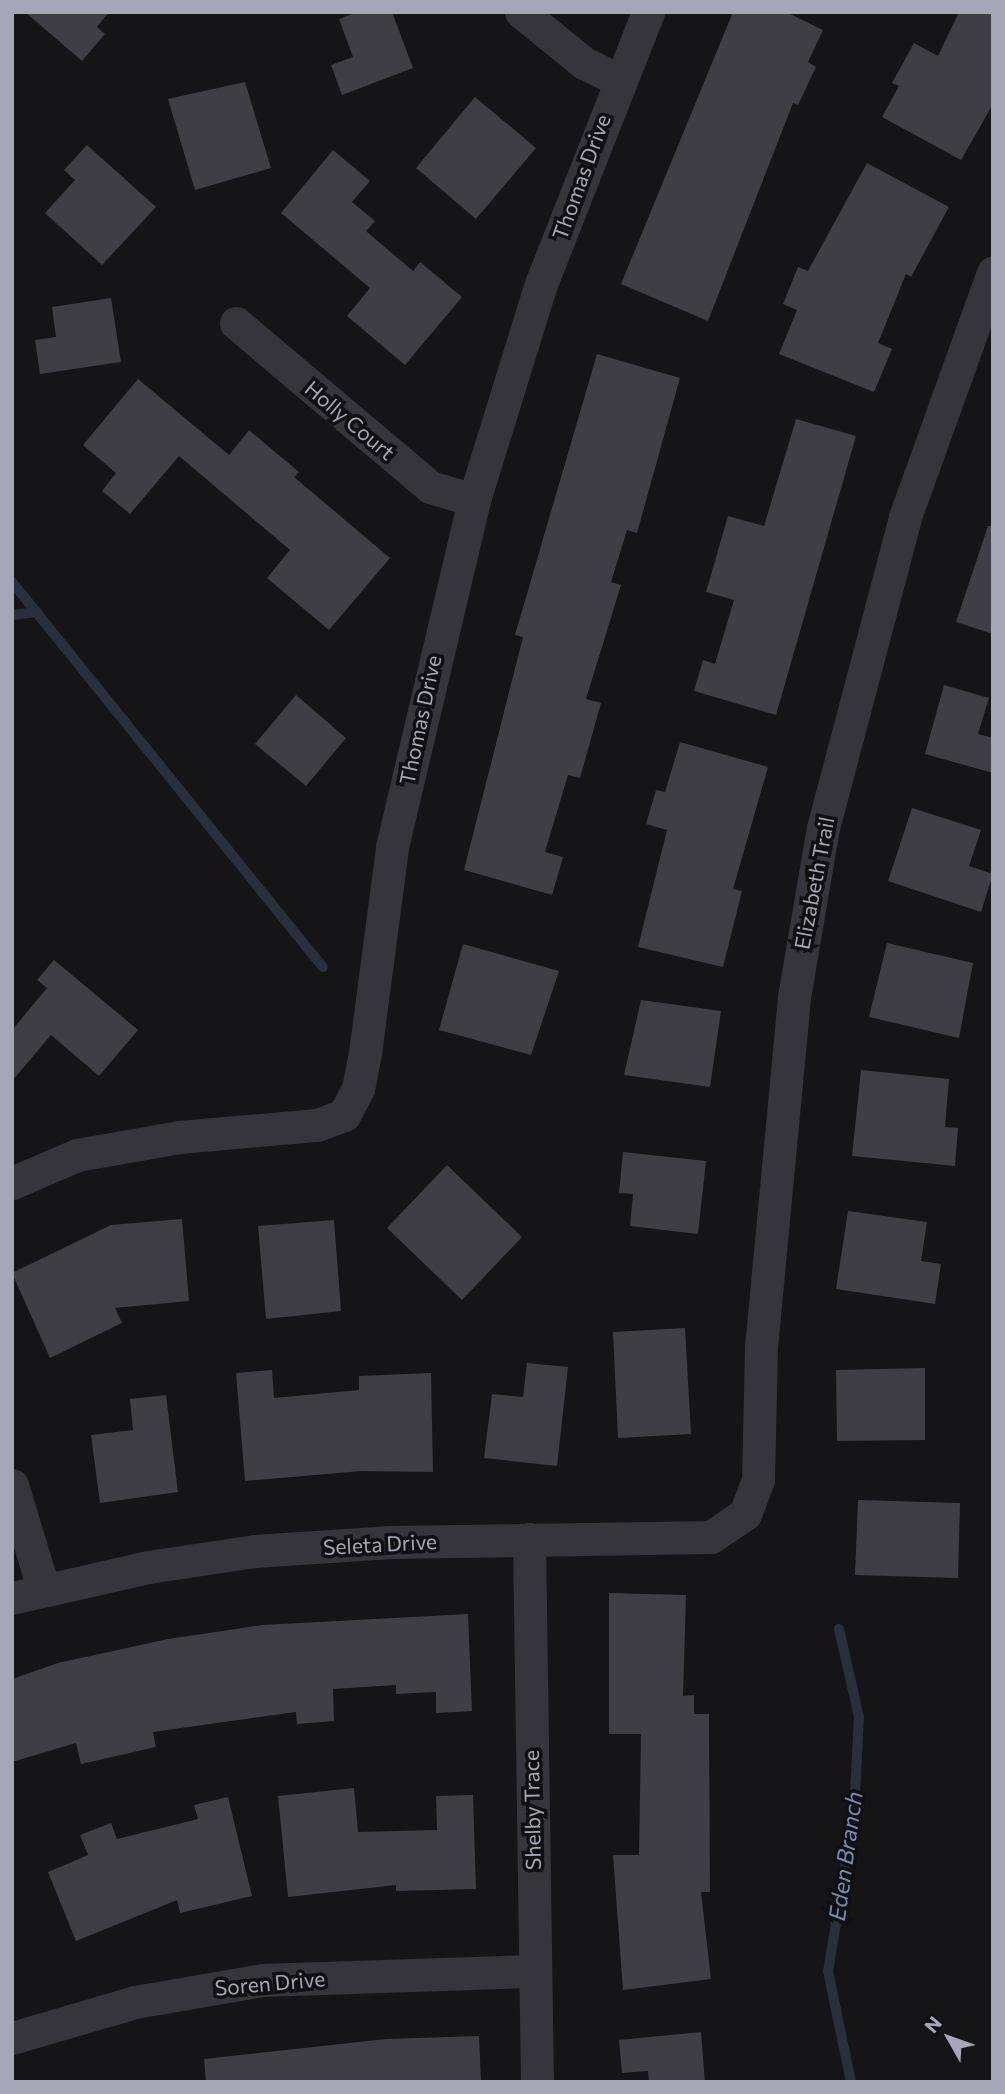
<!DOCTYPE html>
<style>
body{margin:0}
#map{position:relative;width:1005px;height:2094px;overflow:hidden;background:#151416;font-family:Commissioner,sans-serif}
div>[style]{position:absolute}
.stream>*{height:10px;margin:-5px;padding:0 5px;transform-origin:5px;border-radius:5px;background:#2a303b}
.building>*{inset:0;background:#3e3e44}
.street>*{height:33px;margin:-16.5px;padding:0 16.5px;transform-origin:16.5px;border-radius:16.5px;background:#36353c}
span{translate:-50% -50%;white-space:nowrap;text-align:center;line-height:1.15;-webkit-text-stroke:7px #100f11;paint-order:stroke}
.street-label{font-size:21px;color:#a5a7b8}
.water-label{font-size:23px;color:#7a8cb5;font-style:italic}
.frame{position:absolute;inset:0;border:14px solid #a5a7b8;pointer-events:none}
.north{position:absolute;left:914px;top:2003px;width:70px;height:70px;-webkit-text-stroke:5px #100f11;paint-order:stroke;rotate:310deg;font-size:19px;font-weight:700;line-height:28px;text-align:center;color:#a5a7b8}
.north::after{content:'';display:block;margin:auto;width:24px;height:32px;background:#a5a7b8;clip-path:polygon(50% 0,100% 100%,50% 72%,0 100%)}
</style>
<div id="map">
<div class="stream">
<div style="left:12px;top:582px;width:495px;rotate:51.1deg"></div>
<div style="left:12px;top:615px;width:25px;rotate:-7deg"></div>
<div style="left:839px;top:1629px;width:90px;rotate:77.2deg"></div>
<div style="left:859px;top:1717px;width:96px;rotate:93deg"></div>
<div style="left:854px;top:1813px;width:160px;rotate:99.3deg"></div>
<div style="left:828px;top:1971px;width:113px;rotate:78.3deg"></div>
</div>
<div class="building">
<div style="clip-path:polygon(25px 12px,109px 12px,97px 27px,105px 34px,82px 61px)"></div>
<div style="clip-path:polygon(357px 12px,392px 12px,413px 68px,342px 95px,331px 65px,353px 57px,339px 19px)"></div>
<div style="clip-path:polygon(733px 12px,786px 12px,823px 30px,808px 62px,816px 67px,798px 105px,793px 103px,708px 321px,621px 284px)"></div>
<div style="clip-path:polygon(959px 12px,993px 12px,993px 104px,961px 160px,882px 117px,899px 86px,892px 83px,914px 43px,938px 56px)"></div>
<div style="clip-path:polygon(245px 82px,271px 168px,195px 190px,168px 99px)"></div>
<div style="clip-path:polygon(475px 97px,536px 148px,476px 219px,416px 168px)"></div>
<div style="clip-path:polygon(87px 145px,156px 207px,102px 265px,45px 213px,75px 180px,64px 170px)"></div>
<div style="clip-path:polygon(333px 150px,370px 181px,352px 202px,375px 221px,366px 231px,413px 271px,420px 262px,462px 297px,405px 365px,347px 316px,370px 288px,281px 213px)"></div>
<div style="clip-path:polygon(867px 163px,949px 207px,911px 277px,906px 274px,878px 343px,892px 349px,874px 392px,779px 354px,797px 310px,783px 304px,798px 267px,808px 271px)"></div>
<div style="clip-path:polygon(111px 298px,121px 362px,40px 374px,35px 340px,56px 337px,52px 307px)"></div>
<div style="clip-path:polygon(597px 354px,680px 378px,637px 533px,627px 530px,611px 582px,621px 585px,586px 699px,601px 703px,580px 778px,568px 775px,545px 852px,563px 857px,552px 895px,464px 870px,523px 637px,515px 635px)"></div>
<div style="clip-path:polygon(138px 379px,229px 455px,249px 430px,299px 472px,294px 477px,390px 558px,329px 630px,267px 578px,290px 550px,179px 456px,130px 514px,102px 491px,116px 473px,83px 445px)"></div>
<div style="clip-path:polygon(796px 419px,856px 436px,776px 715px,694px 691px,703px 660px,715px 664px,734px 600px,706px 592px,728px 516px,764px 526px)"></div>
<div style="clip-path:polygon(988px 526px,993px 526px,993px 634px,956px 622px)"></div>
<div style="clip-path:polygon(944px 685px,989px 698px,978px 734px,993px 738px,993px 773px,925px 754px)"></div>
<div style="clip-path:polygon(296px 695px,346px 738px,306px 786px,255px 744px)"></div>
<div style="clip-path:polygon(680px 742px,768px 767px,733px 889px,742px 891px,723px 967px,638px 947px,667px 830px,646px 824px,656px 790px,665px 792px)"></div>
<div style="clip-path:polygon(912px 808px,981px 830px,969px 866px,993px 874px,981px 912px,888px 881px)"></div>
<div style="clip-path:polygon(887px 943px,973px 963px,959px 1038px,869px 1017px)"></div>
<div style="clip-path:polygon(463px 944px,559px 971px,531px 1055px,439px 1030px)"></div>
<div style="clip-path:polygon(54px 960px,138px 1030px,99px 1076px,51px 1035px,12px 1081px,12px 1030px,47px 988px,37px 980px)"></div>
<div style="clip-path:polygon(641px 1000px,721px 1011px,710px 1087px,624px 1075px)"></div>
<div style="clip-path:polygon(861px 1070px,949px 1079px,945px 1127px,958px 1128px,955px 1166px,852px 1156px)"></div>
<div style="clip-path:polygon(623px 1152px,706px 1161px,698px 1234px,630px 1226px,633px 1194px,619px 1193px)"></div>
<div style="clip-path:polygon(447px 1165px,522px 1237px,462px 1300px,387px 1228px)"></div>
<div style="clip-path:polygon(848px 1211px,927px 1222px,921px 1261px,941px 1264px,935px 1304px,836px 1289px)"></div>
<div style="clip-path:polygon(182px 1219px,189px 1301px,115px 1308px,122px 1323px,50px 1358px,12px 1273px,111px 1225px)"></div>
<div style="clip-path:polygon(334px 1220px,341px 1311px,266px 1319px,258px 1226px)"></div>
<div style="clip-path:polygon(685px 1328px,691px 1434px,618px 1438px,613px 1332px)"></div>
<div style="clip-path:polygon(527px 1363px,568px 1367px,557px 1466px,484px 1458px,492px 1394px,523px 1397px)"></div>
<div style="clip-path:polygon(925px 1368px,925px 1440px,837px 1441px,836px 1370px)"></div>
<div style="clip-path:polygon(272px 1370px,274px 1398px,359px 1390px,359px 1376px,431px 1373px,433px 1472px,361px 1471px,245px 1481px,236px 1373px)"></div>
<div style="clip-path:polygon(166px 1395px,178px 1492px,100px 1503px,91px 1435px,133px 1430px,130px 1399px)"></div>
<div style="clip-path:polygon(858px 1500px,960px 1503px,958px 1578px,855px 1575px)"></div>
<div style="clip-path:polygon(609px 1593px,686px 1595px,683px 1696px,694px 1695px,694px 1714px,709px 1714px,710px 1892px,701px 1892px,711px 1979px,623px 1990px,613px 1855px,639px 1855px,641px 1734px,609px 1734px)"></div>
<div style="clip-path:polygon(468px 1614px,472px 1711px,436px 1713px,436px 1692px,396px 1694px,396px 1685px,333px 1689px,334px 1721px,297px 1724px,296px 1712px,153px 1732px,156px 1747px,81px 1764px,76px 1743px,12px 1762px,12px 1679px,58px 1663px,168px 1639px,263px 1625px)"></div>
<div style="clip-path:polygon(354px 1788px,358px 1832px,437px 1830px,436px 1796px,473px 1795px,476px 1889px,396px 1891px,396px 1885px,288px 1897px,278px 1796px)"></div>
<div style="clip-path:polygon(228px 1797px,252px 1896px,180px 1913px,177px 1900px,76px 1941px,48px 1872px,88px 1855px,80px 1835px,111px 1823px,117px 1839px,198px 1819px,194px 1805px)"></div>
<div style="clip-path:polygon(701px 2032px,705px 2082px,649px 2082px,648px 2071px,622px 2073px,619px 2040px)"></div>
<div style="clip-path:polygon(479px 2036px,481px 2082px,206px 2082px,204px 2059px,386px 2039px)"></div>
</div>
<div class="street">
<div style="left:521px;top:12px;width:81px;rotate:39deg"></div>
<div style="left:584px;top:63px;width:37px;rotate:26deg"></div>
<div style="left:236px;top:323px;width:254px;rotate:40.2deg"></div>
<div style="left:430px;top:487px;width:46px;rotate:16.5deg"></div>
<div style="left:12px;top:1183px;width:71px;rotate:-23.3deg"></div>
<div style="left:77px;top:1155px;width:104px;rotate:-10deg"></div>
<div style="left:179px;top:1137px;width:139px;rotate:-5deg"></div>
<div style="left:317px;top:1125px;width:29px;rotate:-20deg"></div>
<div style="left:344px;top:1115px;width:30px;rotate:-62deg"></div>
<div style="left:358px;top:1089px;width:37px;rotate:-79deg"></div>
<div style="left:365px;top:1053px;width:208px;rotate:-82.5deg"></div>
<div style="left:392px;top:847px;width:357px;rotate:-76.7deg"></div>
<div style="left:474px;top:500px;width:226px;rotate:-72.8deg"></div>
<div style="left:541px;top:284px;width:292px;rotate:-68.5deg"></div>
<div style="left:12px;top:1485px;width:108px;rotate:73.2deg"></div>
<div style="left:529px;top:1539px;width:543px;rotate:89.16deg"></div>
<div style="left:12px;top:1598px;width:139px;rotate:-12.8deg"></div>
<div style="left:148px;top:1567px;width:108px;rotate:-8.5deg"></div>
<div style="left:255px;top:1551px;width:136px;rotate:-3.8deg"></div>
<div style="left:391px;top:1542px;width:320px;rotate:-0.9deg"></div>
<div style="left:711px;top:1537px;width:41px;rotate:-34.1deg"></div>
<div style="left:745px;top:1514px;width:36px;rotate:-69deg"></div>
<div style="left:758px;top:1480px;width:133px;rotate:-88.7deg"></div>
<div style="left:761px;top:1347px;width:352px;rotate:-84.6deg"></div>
<div style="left:794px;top:997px;width:171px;rotate:-80.3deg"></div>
<div style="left:823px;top:828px;width:322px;rotate:-75.2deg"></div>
<div style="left:905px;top:517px;width:260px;rotate:-70.2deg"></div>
<div style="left:12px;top:2038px;width:128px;rotate:-16.3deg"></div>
<div style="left:135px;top:2002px;width:129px;rotate:-9.8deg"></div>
<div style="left:262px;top:1980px;width:271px;rotate:-1.9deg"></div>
</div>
<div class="street-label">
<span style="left:581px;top:177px;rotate:-70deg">Thomas Drive</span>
<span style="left:350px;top:420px;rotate:40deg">Holly Court</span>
<span style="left:420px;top:720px;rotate:-78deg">Thomas Drive</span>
<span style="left:814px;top:883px;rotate:-79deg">Elizabeth Trail</span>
<span style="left:380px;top:1544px;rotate:-3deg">Seleta Drive</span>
<span style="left:532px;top:1810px;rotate:-91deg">Shelby Trace</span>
<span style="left:270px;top:1983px;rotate:-5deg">Soren Drive</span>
</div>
<div class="water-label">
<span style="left:845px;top:1856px;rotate:-82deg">Eden Branch</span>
</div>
<div class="frame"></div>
<div class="north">N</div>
</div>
